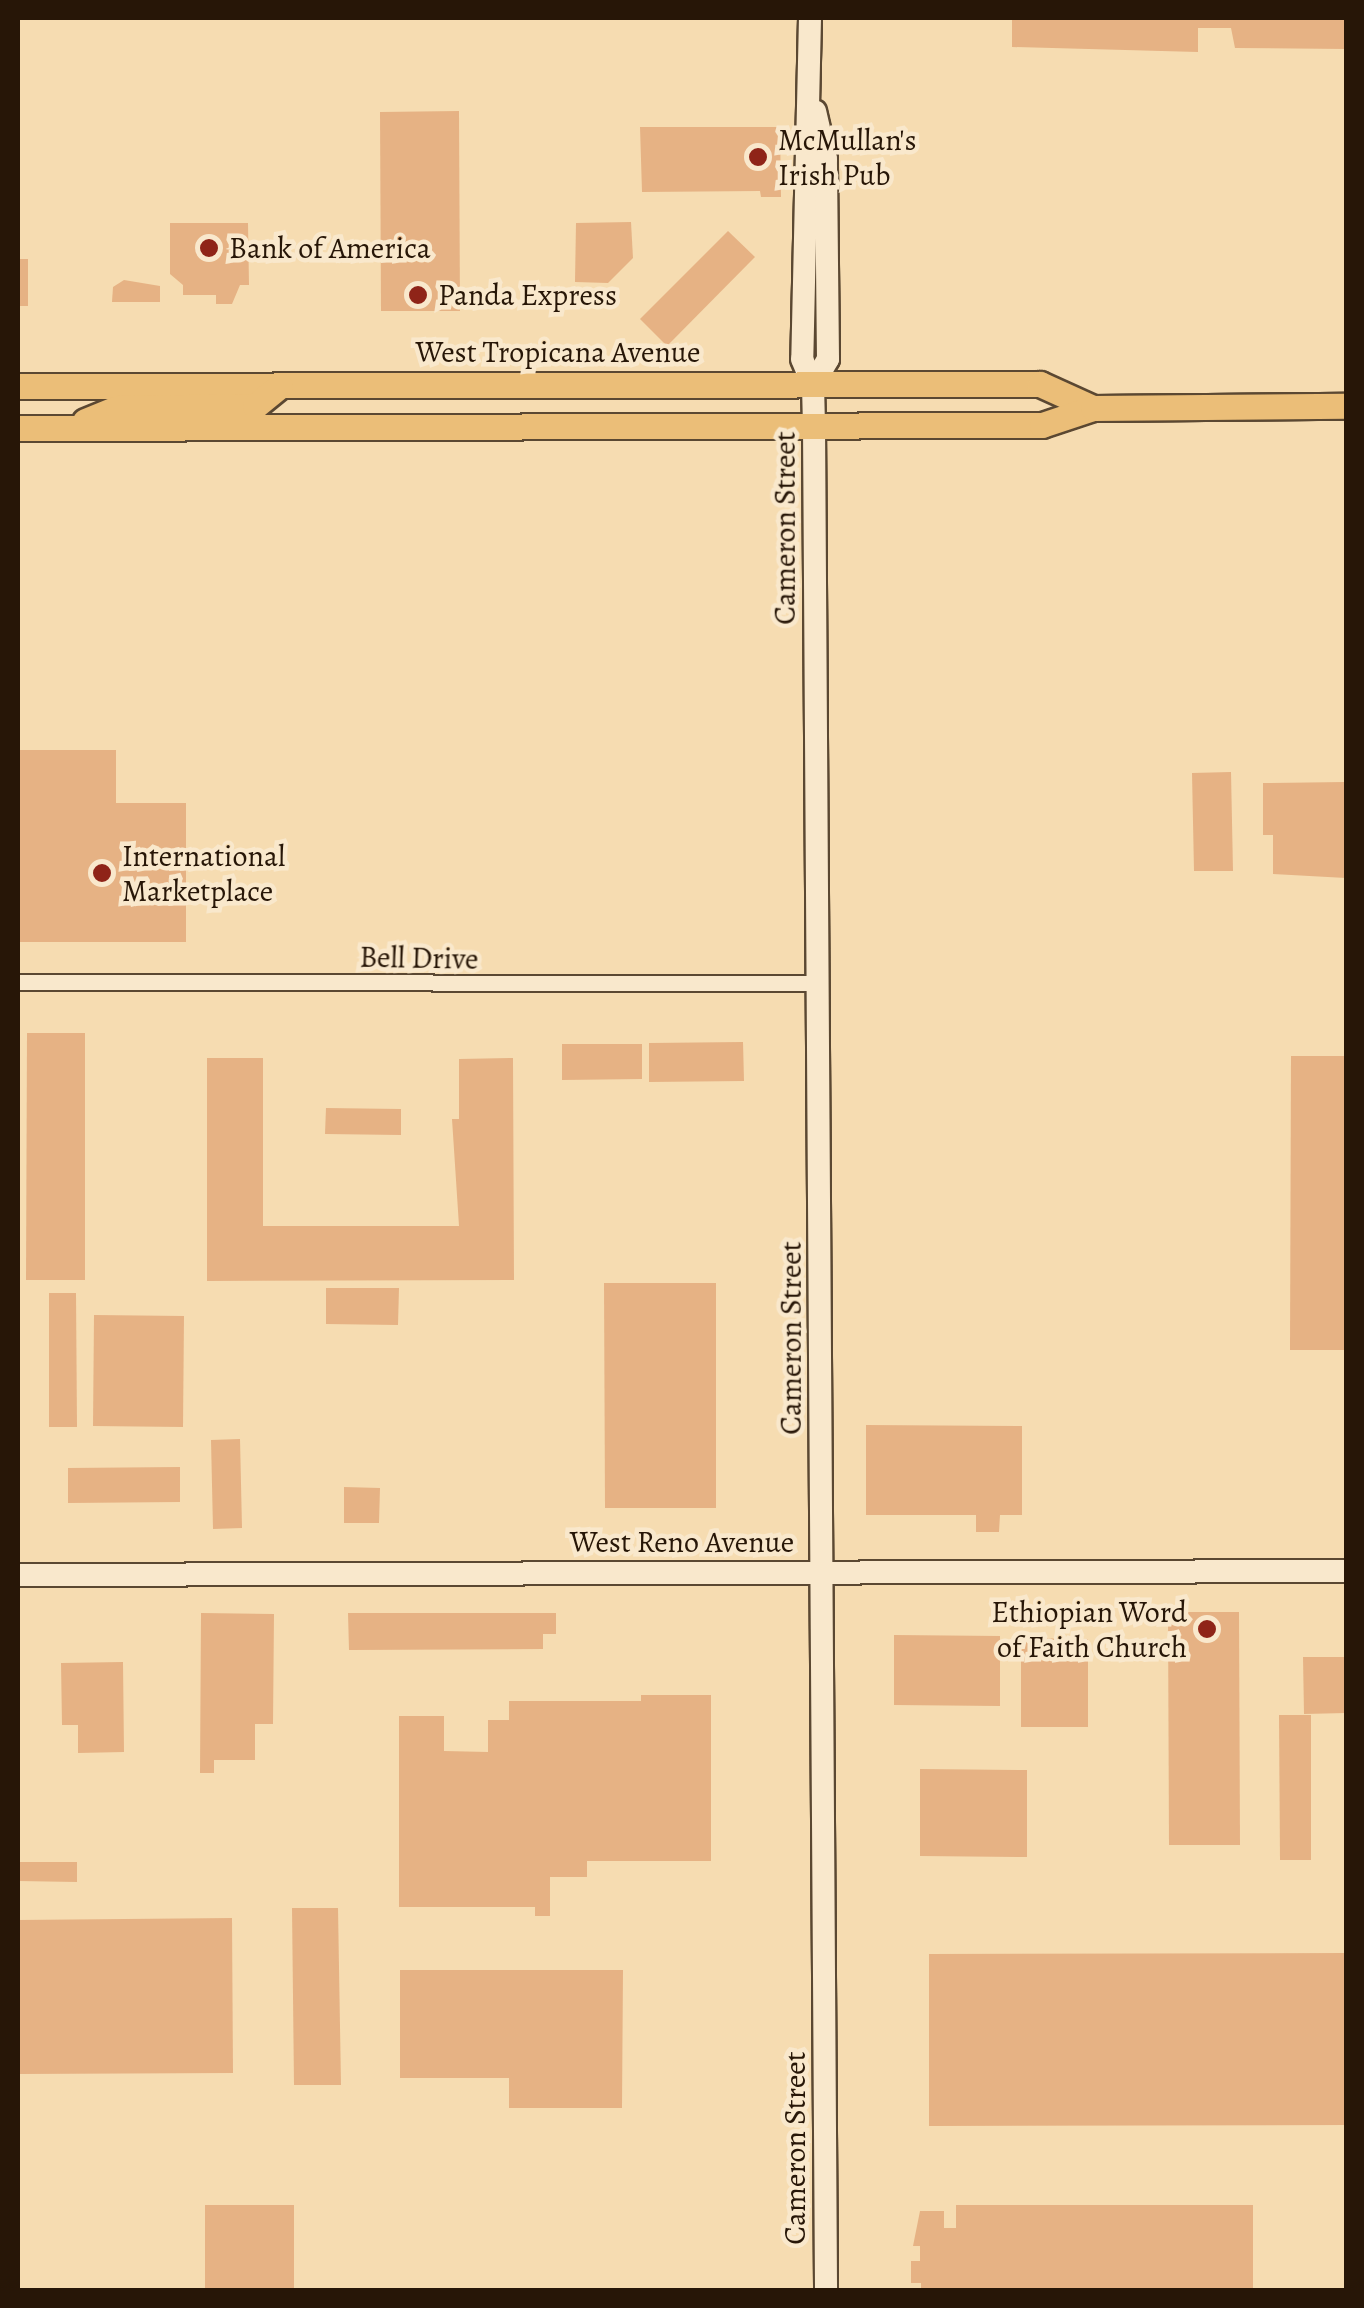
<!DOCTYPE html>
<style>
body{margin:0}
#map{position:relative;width:1364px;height:2308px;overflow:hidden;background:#f6dcb1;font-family:Alegreya,serif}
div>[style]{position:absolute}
.building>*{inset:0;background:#e6b284}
.roads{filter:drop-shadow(2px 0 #5b4832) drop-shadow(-2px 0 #5b4832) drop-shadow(0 2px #5b4832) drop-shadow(0 -2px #5b4832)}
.street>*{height:15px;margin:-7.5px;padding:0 7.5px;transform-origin:7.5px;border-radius:7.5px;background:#f9e8cc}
.secondary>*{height:22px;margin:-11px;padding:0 11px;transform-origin:11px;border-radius:11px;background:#f9e8cc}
.primary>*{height:25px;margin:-12.5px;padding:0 12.5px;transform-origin:12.5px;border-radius:12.5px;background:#ebbe78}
.dots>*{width:28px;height:28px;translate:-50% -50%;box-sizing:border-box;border:5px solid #f9e8cc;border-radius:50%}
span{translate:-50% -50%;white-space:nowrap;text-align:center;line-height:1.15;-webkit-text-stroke:9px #f9e8cc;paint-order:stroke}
.poi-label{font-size:30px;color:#271607}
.left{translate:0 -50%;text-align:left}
.right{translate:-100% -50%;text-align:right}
.street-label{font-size:30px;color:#271607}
.frame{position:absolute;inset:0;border:20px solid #271607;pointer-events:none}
</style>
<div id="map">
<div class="building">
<div style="clip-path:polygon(1012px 18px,1346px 18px,1346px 49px,1235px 48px,1231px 28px,1198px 28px,1198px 52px,1012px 47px)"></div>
<div style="clip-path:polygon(459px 111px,460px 311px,381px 311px,380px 112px)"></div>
<div style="clip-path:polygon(640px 127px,780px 127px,781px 197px,761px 197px,760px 191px,642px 192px)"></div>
<div style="clip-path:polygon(631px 222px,633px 258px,608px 283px,575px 282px,576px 223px)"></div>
<div style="clip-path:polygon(170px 223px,248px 223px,249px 285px,240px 285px,232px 304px,216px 304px,216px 295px,183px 295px,183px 285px,170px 274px)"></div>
<div style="clip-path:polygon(728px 231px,755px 257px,667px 346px,640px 319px)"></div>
<div style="clip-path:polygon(18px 259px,28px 259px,28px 306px,18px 306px)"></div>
<div style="clip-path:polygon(124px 280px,160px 286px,160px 302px,112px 302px,113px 287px)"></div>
<div style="clip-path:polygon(18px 750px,116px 750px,116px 803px,186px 803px,186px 942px,18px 942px)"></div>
<div style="clip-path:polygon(1231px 772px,1233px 871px,1194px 871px,1192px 773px)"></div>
<div style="clip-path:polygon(1345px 782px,1346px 878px,1273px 874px,1273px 835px,1263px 835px,1263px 783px)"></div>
<div style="clip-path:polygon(27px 1033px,85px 1033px,85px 1280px,26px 1280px)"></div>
<div style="clip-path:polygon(743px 1042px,744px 1081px,649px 1082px,649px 1043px)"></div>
<div style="clip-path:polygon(562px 1044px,642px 1044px,642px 1079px,562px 1080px)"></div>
<div style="clip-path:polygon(1291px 1056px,1346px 1056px,1346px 1350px,1290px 1350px)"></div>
<div style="clip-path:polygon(207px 1058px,263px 1058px,263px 1226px,459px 1226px,452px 1119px,459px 1119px,459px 1059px,513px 1058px,514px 1280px,207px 1281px)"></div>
<div style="clip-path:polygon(326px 1108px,401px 1109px,401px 1135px,325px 1134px)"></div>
<div style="clip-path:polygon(604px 1283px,716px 1283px,716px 1508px,605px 1508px)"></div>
<div style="clip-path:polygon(326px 1288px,399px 1288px,398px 1325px,326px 1324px)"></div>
<div style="clip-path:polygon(49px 1293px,76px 1293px,77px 1427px,49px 1427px)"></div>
<div style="clip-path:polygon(94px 1315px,184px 1316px,183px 1427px,93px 1426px)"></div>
<div style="clip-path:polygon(866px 1425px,1022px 1426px,1022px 1515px,1000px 1515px,999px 1532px,976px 1532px,976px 1515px,866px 1515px)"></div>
<div style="clip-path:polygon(240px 1439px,242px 1528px,213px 1529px,211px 1440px)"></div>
<div style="clip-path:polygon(180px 1467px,180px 1502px,68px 1503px,68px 1468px)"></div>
<div style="clip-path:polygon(344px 1487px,380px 1488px,379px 1523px,344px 1523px)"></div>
<div style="clip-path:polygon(1168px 1612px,1239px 1612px,1240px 1845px,1169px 1845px)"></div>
<div style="clip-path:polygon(201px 1613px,274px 1614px,273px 1724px,255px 1724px,255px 1760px,214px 1760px,214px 1773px,200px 1773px)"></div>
<div style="clip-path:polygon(348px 1613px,556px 1613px,556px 1634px,543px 1634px,543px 1649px,349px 1650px)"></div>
<div style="clip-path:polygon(894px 1635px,1000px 1636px,1000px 1706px,894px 1705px)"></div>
<div style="clip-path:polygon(1021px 1638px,1088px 1639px,1088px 1727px,1021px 1727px)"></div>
<div style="clip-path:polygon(1303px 1657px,1346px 1657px,1346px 1713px,1304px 1714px)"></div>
<div style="clip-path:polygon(123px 1662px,124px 1752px,78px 1753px,78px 1725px,62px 1725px,61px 1663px)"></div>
<div style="clip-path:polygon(641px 1695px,711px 1695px,711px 1861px,587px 1861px,587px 1877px,550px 1877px,550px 1916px,535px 1916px,535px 1907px,399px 1907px,399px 1716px,444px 1716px,444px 1751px,488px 1752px,488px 1720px,509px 1720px,509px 1701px,641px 1701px)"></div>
<div style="clip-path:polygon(1279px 1715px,1311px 1715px,1311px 1860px,1280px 1860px)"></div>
<div style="clip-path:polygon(920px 1769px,1027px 1770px,1027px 1857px,920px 1856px)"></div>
<div style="clip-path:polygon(18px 1862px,77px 1862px,77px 1882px,18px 1881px)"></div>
<div style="clip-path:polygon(292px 1908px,338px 1908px,341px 2085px,294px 2085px)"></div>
<div style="clip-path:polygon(232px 1918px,233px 2073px,18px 2074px,18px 1920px)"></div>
<div style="clip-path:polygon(1346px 1953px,1346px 2125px,929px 2126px,929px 1954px)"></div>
<div style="clip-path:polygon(400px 1970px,623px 1970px,622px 2108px,509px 2108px,509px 2078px,400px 2078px)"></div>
<div style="clip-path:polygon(205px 2205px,294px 2205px,294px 2290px,205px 2290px)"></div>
<div style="clip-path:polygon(956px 2205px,1253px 2205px,1253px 2290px,921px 2290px,921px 2283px,911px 2283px,911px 2261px,920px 2261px,920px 2246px,913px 2246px,920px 2211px,944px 2211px,944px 2228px,956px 2228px)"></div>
</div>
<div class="roads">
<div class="street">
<div style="left:18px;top:982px;width:801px;rotate:0.07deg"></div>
</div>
<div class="secondary">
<div style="left:810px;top:18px;width:341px;rotate:91.3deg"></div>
<div style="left:802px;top:359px;width:28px;rotate:67deg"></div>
<div style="left:813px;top:385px;width:41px;rotate:88.6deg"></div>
<div style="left:814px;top:426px;width:1864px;rotate:89.63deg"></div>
<div style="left:813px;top:385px;width:30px;rotate:-60deg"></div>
<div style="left:828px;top:359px;width:200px;rotate:-90.6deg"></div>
<div style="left:826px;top:159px;width:49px;rotate:-102.9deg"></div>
<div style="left:18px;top:1575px;width:1328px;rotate:-0.17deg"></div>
</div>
<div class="primary">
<div style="left:18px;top:386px;width:1022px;rotate:-0.11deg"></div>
<div style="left:1040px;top:384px;width:58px;rotate:24.4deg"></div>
<div style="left:85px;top:421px;width:35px;rotate:-22deg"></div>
<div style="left:118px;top:408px;width:137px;rotate:-0.8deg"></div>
<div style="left:255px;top:406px;width:32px;rotate:-39deg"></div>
<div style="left:18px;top:428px;width:1024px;rotate:-0.17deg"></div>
<div style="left:1042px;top:425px;width:54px;rotate:-18.4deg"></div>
<div style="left:1093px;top:408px;width:253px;rotate:-0.5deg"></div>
</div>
</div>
<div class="dots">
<div style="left:758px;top:157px;background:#8f2418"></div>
<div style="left:209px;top:248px;background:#8f2418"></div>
<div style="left:418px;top:295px;background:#8f2418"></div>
<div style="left:102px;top:873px;background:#8f2418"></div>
<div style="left:1207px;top:1629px;background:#8f2418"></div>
</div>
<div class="poi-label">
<span class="left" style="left:778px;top:157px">McMullan's<br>Irish Pub</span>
<span class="left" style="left:229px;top:248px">Bank of America</span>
<span class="left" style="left:438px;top:295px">Panda Express</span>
<span class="left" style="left:122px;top:873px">International<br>Marketplace</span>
<span class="right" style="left:1187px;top:1629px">Ethiopian Word<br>of Faith Church</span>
</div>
<div class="street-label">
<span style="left:558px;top:352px">West Tropicana Avenue</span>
<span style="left:785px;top:528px;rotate:-90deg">Cameron Street</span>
<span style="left:419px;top:958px;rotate:1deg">Bell Drive</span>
<span style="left:791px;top:1338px;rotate:-90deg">Cameron Street</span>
<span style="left:682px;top:1542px">West Reno Avenue</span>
<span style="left:795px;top:2148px;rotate:-90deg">Cameron Street</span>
</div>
<div class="frame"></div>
</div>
